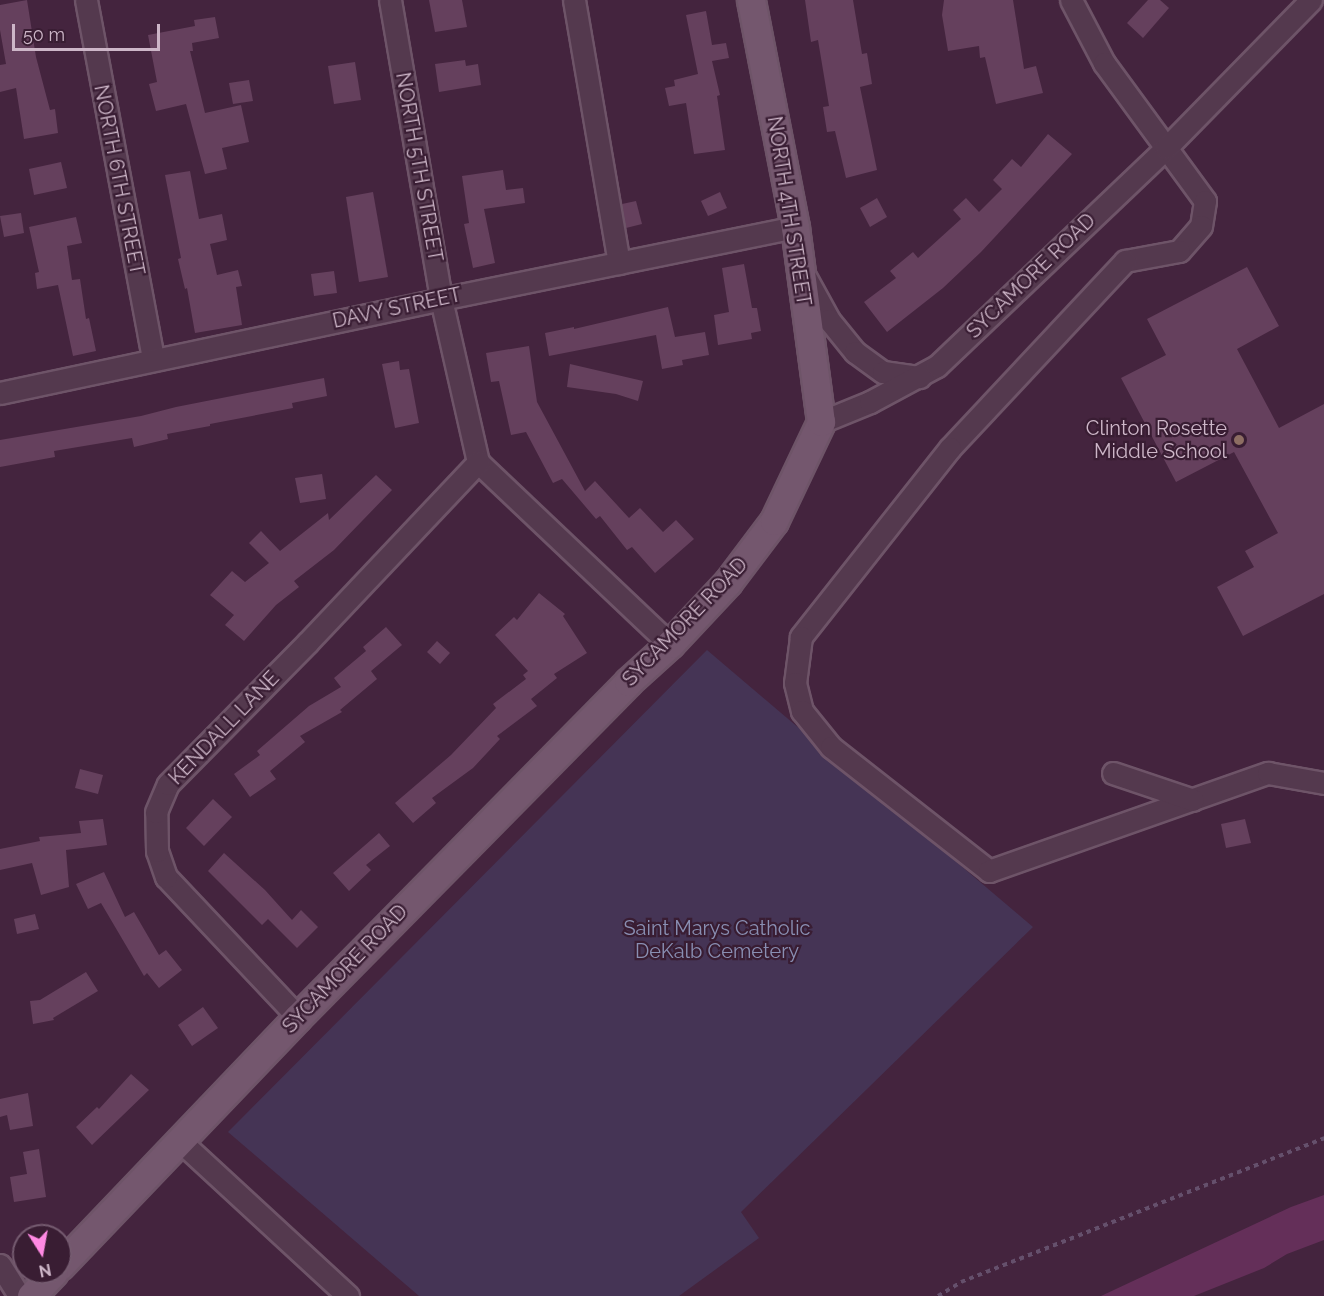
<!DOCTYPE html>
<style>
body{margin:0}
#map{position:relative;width:1324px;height:1296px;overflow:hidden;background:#44243e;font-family:Raleway,sans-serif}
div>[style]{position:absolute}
.green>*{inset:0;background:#453455}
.water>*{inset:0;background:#642f59}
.building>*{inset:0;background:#65405d}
.path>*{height:4px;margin-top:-2px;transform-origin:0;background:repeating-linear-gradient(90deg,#65506c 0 4.5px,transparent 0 9px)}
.roads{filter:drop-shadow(2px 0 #6e5468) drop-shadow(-2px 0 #6e5468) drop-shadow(0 2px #6e5468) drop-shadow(0 -2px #6e5468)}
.minor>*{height:21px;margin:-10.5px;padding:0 10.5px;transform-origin:10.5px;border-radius:10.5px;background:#54394e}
.major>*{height:27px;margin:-13.5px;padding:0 13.5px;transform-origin:13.5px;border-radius:13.5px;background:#74576e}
.dots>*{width:16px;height:16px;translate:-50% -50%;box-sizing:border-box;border:3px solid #391d33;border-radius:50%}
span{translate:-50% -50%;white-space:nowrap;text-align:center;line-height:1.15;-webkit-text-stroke:4.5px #391d33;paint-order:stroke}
.street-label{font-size:20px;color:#cdb6c8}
.poi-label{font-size:20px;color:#cdb6c8}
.right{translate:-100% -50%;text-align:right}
.park-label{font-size:20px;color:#898fb3}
.north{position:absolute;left:12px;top:1224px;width:60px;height:60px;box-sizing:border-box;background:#391d33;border:2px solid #745a6f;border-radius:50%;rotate:169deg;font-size:16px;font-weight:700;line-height:24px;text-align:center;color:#cdb6c8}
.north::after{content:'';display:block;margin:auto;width:21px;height:27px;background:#ff89e3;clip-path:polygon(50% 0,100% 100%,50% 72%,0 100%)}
.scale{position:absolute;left:12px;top:24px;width:148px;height:27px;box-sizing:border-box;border:3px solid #cdb6c8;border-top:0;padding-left:8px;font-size:18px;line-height:21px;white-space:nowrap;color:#cdb6c8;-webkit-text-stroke:4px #391d33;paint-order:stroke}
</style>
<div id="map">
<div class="green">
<div style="clip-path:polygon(707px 650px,1033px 927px,741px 1212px,759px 1238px,679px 1296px,419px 1296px,228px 1132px)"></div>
</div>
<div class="water">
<div style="clip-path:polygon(1324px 1195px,1324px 1240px,1287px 1254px,1264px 1268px,1194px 1296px,1101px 1296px,1291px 1207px)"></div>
</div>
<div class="building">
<div style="clip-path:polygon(27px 0,36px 57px,50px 110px,55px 109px,58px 133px,24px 139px,16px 88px,0 92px,0 65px,6px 64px,0 30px,0 5px)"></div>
<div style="clip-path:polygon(429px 0,462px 0,467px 27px,435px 32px)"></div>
<div style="clip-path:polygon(805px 0,853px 0,862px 54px,867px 53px,872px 84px,860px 87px,877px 170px,846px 178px,835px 131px,827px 132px,823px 107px,829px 106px,818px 40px,811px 42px)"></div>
<div style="clip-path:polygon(944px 0,1013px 0,1024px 69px,1036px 66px,1043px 93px,996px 104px,985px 57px,980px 58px,979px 46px,948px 51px,942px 15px)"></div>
<div style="clip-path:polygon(1148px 0,1160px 0,1169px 8px,1143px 38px,1127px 23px)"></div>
<div style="clip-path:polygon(706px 11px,712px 45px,726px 43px,729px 58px,712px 61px,720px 95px,717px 96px,725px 150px,694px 154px,686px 103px,669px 106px,665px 88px,675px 86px,674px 80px,698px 74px,686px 15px)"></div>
<div style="clip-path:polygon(215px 17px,219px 38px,192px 43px,193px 51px,190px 51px,205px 113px,241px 105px,249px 142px,222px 148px,227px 169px,205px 174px,186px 104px,156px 111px,149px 84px,157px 82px,148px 35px,195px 26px,194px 20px)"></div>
<div style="clip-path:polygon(465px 60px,466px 66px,478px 64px,481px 85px,439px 92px,435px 64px)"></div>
<div style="clip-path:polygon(355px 62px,361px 100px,334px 104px,328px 66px)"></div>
<div style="clip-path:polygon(249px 80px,253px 101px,233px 104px,229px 83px)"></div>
<div style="clip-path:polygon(1048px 134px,1072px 154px,981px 252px,943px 288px,887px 332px,864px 302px,896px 278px,890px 271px,913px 252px,918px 258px,961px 219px,953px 210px,966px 198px,979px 212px,1002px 189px,993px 180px,1012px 159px,1021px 167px)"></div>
<div style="clip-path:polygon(61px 162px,67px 188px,34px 195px,29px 169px)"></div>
<div style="clip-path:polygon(503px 170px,506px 190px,523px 188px,525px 203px,484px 209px,495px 263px,473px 268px,464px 224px,469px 223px,462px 176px)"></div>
<div style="clip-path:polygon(190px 171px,199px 219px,222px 214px,227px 240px,210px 244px,217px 275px,238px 270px,242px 286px,236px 287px,242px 325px,195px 333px,187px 288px,185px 289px,178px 259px,181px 258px,165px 175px)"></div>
<div style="clip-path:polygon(373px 192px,388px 277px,359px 282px,346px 197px)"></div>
<div style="clip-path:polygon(720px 192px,727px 208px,708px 216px,701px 201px)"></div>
<div style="clip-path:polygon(877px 198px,887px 217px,870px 227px,860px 208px)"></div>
<div style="clip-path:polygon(636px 201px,642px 224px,626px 228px,622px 204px)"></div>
<div style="clip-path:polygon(21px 213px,24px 233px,4px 237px,0 216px)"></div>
<div style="clip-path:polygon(76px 217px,82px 243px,67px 246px,72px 280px,80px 279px,86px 319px,89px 318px,96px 351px,73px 356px,58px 285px,37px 289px,35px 273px,39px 272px,29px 227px)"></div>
<div style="clip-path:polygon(744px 264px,752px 308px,757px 308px,761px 331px,751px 333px,752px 339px,718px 345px,714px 315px,729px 312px,722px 268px)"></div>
<div style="clip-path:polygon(1247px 267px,1279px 326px,1237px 349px,1279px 428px,1324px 404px,1324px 594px,1243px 636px,1217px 587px,1254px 567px,1245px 551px,1278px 533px,1234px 452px,1176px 482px,1121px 378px,1166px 355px,1147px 319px)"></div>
<div style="clip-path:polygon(334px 271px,337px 293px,314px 296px,311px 274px)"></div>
<div style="clip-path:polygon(668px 307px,675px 337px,705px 332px,709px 355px,682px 360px,683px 365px,662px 369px,656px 335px,549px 356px,545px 333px,574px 327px,574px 329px)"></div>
<div style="clip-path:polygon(529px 346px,537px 402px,585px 491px,595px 481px,629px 518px,640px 508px,663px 532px,676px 520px,694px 539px,655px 573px,632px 547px,627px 550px,600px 516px,596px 519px,562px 479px,553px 483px,526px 432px,511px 435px,499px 381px,491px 382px,486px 353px)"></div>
<div style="clip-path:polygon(399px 361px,400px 370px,409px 369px,419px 423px,395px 428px,382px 364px)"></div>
<div style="clip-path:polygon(570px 364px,643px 381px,638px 401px,616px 394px,567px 387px)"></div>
<div style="clip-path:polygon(324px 378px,327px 396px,292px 403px,293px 408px,210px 424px,210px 426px,167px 434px,168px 439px,134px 447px,132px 438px,54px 451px,55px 457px,0 467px,0 440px,141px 416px,176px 407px)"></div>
<div style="clip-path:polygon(322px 474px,326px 499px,300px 503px,295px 478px)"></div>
<div style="clip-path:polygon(376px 475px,392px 490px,334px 550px,294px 581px,299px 587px,276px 605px,244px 641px,225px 625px,234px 615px,210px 595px,232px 571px,245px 582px,269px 563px,249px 543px,261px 531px,280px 551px,328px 513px,329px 520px)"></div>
<div style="clip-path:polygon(539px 593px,565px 614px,563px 616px,587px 653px,554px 674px,557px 678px,531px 699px,537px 706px,497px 736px,500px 739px,473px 768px,432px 798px,436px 803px,413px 823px,395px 803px,451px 755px,496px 708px,493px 704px,526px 679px,523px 675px,528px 671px,495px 635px,514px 617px,517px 620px)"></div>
<div style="clip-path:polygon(386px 627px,402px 645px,371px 671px,377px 679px,340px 710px,342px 712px,300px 736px,305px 742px,270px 771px,276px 779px,250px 797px,234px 774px,260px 755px,257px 751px,309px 706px,341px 687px,334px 678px,366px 651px,363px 647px)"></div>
<div style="clip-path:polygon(437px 641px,450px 653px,440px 664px,427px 652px)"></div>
<div style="clip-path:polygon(80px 769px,103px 775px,98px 794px,75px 788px)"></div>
<div style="clip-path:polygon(213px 799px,232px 817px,204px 846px,186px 828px)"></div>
<div style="clip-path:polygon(103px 819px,107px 845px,66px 850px,69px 887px,41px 895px,32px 863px,0 870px,0 849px,40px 841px,39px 837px,81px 833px,79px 821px)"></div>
<div style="clip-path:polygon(1245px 819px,1251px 843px,1226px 848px,1221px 824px)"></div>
<div style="clip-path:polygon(379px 833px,390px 846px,366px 865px,371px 870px,349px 891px,333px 873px)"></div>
<div style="clip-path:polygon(224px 853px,265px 890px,292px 920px,301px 910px,318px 927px,297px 948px,268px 919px,262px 925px,208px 871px)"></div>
<div style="clip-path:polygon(104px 872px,125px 917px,134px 912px,159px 955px,166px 950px,182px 970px,159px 988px,147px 973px,144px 976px,101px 903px,88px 909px,76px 884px)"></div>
<div style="clip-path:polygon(35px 914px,39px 929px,17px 934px,14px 919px)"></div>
<div style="clip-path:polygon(86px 972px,98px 991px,53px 1018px,54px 1020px,33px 1024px,30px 1001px,40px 1000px)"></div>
<div style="clip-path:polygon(203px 1007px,218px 1028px,192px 1046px,178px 1025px)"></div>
<div style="clip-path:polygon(131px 1074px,149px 1090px,92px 1145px,76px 1127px,97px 1107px,99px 1109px)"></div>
<div style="clip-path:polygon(28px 1093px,33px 1126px,10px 1130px,7px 1115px,0 1117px,0 1099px)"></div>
<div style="clip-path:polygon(39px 1149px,46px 1197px,14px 1202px,10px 1177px,27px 1174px,23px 1152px)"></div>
</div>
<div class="path">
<div style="left:938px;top:1296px;width:27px;rotate:-31deg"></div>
<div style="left:961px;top:1282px;width:391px;rotate:-21.6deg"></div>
</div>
<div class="roads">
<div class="minor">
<div style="left:86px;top:0;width:365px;rotate:79.4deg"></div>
<div style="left:390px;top:0;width:303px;rotate:80.3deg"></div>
<div style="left:441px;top:299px;width:167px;rotate:77.2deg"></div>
<div style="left:478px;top:462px;width:265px;rotate:43.5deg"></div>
<div style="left:574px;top:0;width:267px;rotate:80.3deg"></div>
<div style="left:1071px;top:0;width:71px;rotate:62.4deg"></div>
<div style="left:1104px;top:63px;width:171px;rotate:53.8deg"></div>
<div style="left:1205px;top:201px;width:25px;rotate:99deg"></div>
<div style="left:1201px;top:226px;width:33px;rotate:131deg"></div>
<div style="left:1179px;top:251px;width:55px;rotate:169.5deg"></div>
<div style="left:1125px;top:261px;width:256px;rotate:133.1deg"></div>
<div style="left:950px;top:448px;width:241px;rotate:128.3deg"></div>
<div style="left:801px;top:637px;width:46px;rotate:97.4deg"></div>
<div style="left:795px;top:683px;width:29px;rotate:76deg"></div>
<div style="left:802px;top:711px;width:46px;rotate:51.1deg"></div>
<div style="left:831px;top:747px;width:201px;rotate:38.1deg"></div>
<div style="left:989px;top:871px;width:296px;rotate:-19.4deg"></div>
<div style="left:1268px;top:773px;width:57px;rotate:10.1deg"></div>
<div style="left:806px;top:278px;width:48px;rotate:61.3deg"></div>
<div style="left:829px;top:320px;width:41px;rotate:50.9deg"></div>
<div style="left:855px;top:352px;width:34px;rotate:36deg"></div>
<div style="left:883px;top:372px;width:37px;rotate:8deg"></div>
<div style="left:0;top:393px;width:451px;rotate:-12deg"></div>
<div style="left:441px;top:299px;width:361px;rotate:-11.5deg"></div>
<div style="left:821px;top:422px;width:53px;rotate:-22.2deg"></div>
<div style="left:870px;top:402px;width:76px;rotate:-28.2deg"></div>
<div style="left:937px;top:366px;width:316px;rotate:-43.6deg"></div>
<div style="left:1166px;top:148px;width:207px;rotate:-45.6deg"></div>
<div style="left:1113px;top:773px;width:84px;rotate:18.6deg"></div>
<div style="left:298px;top:1017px;width:192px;rotate:-133.3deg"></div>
<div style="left:166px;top:877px;width:28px;rotate:-109deg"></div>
<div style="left:157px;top:851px;width:39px;rotate:-91deg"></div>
<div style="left:156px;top:812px;width:30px;rotate:-67deg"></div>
<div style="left:168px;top:784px;width:199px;rotate:-45.4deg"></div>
<div style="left:308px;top:642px;width:248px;rotate:-46.6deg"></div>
<div style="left:180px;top:1141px;width:229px;rotate:42.7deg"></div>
<div style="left:0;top:1265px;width:36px;rotate:58deg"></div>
</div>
<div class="major">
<div style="left:60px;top:1266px;width:344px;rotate:-46.3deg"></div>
<div style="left:298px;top:1017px;width:470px;rotate:-45.4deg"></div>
<div style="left:628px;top:682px;width:57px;rotate:-42.1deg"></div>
<div style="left:670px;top:644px;width:85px;rotate:-46.9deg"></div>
<div style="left:728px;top:582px;width:76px;rotate:-53deg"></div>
<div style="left:774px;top:521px;width:110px;rotate:-64.6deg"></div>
<div style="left:821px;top:422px;width:197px;rotate:-97.6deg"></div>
<div style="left:795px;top:227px;width:231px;rotate:-101deg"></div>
<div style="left:31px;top:1296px;width:33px;rotate:-46deg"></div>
</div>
</div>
<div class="dots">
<div style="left:1239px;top:440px;background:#8d6e63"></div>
</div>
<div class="street-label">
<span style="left:419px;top:167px;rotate:80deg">NORTH 5TH STREET</span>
<span style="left:119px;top:180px;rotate:79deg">NORTH 6TH STREET</span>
<span style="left:789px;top:211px;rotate:81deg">NORTH 4TH STREET</span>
<span style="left:1031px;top:276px;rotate:-44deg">SYCAMORE ROAD</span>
<span style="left:397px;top:308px;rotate:-12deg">DAVY STREET</span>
<span style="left:685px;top:622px;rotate:-46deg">SYCAMORE ROAD</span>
<span style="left:224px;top:728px;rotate:-46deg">KENDALL LANE</span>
<span style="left:345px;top:969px;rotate:-46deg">SYCAMORE ROAD</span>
</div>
<div class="poi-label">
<span class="right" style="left:1227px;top:440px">Clinton Rosette<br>Middle School</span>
</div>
<div class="park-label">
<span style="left:717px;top:940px">Saint Marys Catholic<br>DeKalb Cemetery</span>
</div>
<div class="north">N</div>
<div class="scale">50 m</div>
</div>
